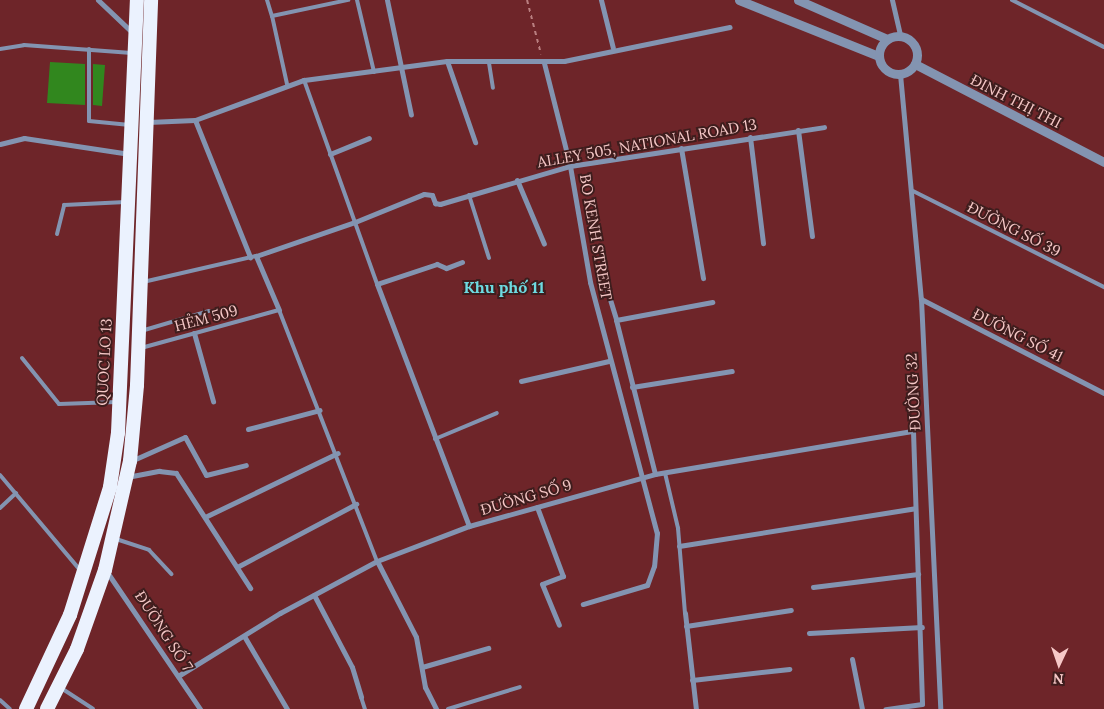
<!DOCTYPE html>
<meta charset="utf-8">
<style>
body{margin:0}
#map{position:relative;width:1104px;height:709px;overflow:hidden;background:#6e2529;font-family:Lora,serif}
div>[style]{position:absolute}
.building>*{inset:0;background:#31871e}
.path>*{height:2px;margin-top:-1px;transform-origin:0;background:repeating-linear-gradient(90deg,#b97f80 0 4px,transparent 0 8px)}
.service>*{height:4px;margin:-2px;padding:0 2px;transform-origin:2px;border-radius:2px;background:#8394b1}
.minor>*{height:5px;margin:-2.5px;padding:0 2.5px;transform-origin:2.5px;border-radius:2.5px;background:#8394b1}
.tertiary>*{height:9px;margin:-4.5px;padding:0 4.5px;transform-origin:4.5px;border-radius:4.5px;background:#8394b1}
.tertiary>.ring{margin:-4.5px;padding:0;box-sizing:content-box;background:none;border:9px solid #8394b1;border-radius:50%}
.trunk>*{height:14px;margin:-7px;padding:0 7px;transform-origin:7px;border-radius:7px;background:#ebf2fe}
span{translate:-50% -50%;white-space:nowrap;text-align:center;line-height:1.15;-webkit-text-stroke:4px #3e1d1d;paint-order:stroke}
.street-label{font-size:15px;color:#f6c8c7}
.neighbourhood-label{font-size:16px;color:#6edae0;font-weight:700}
.north{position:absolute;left:1034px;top:639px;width:50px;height:50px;-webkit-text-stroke:4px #3e1d1d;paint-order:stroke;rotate:183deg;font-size:14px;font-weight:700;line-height:20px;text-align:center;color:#f6c8c7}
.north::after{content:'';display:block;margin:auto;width:18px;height:22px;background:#f6c8c7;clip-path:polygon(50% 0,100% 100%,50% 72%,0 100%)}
</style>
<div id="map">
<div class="building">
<div style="clip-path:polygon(50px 62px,85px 64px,85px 105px,47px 103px)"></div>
<div style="clip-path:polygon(93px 64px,105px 65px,102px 106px,93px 105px)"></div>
</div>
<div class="path">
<div style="left:527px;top:0;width:56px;rotate:75.5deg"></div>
</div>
<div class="service">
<div style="left:267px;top:0;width:17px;rotate:73deg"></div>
<div style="left:357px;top:0;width:74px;rotate:76.7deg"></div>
<div style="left:1012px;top:0;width:103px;rotate:27.1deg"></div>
<div style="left:0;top:49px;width:24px;rotate:-9deg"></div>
<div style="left:24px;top:45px;width:108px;rotate:4.2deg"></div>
<div style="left:89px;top:49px;width:72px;rotate:90deg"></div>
<div style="left:89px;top:121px;width:41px;rotate:5.6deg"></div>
<div style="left:489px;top:63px;width:25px;rotate:81deg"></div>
<div style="left:304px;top:80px;width:217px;rotate:70.3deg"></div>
<div style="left:287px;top:84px;width:70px;rotate:-102.4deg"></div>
<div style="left:272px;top:16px;width:78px;rotate:-11.9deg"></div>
<div style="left:913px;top:191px;width:214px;rotate:26.7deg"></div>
<div style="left:469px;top:195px;width:66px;rotate:72.4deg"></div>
<div style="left:57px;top:234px;width:30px;rotate:-76deg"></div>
<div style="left:64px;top:205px;width:62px;rotate:-2.8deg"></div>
<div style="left:143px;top:282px;width:116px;rotate:-13deg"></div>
<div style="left:141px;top:331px;width:71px;rotate:-16.4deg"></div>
<div style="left:141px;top:348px;width:143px;rotate:-15.4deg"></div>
<div style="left:279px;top:310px;width:269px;rotate:68.7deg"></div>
<div style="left:22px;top:358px;width:59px;rotate:51.2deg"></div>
<div style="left:59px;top:404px;width:58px;rotate:-2deg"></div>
<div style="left:435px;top:439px;width:67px;rotate:-22.8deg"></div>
<div style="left:665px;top:473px;width:57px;rotate:76.7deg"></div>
<div style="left:678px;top:528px;width:85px;rotate:85.3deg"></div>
<div style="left:0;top:475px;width:124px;rotate:49.9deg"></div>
<div style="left:0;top:508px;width:22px;rotate:-43deg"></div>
<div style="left:116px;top:539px;width:35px;rotate:18deg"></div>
<div style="left:149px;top:550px;width:33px;rotate:47deg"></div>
<div style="left:61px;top:688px;width:38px;rotate:33deg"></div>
<div style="left:361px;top:697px;width:13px;rotate:72deg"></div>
<div style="left:0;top:700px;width:13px;rotate:42deg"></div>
<div style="left:448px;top:709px;width:75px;rotate:-17deg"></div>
</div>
<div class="minor">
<div style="left:98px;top:0;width:50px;rotate:43.4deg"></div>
<div style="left:387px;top:0;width:117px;rotate:78.2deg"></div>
<div style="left:601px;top:0;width:49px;rotate:76deg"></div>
<div style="left:892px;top:0;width:37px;rotate:77deg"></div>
<div style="left:447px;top:61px;width:86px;rotate:70.9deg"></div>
<div style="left:544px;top:63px;width:106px;rotate:75.8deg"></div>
<div style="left:570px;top:166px;width:118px;rotate:80.2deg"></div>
<div style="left:590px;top:282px;width:260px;rotate:75.1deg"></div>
<div style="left:657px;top:533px;width:33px;rotate:95deg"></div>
<div style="left:654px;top:566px;width:20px;rotate:110deg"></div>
<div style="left:647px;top:585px;width:67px;rotate:163.5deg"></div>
<div style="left:900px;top:74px;width:226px;rotate:84.7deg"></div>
<div style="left:921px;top:299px;width:410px;rotate:87.3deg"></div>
<div style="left:195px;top:120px;width:148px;rotate:68.1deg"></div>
<div style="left:148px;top:122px;width:47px;rotate:-2.4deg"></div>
<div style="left:195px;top:120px;width:116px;rotate:-20.2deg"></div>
<div style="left:304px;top:80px;width:144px;rotate:-7.6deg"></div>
<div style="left:447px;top:61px;width:117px"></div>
<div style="left:564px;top:61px;width:169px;rotate:-11.6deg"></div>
<div style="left:798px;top:130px;width:107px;rotate:82.5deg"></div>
<div style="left:750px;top:137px;width:107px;rotate:83deg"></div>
<div style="left:0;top:144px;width:25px;rotate:-14deg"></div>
<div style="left:24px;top:138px;width:107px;rotate:8.6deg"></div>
<div style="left:681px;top:148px;width:132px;rotate:80.4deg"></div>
<div style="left:330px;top:154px;width:42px;rotate:-22.3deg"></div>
<div style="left:517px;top:180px;width:69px;rotate:67.1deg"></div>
<div style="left:462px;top:262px;width:17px;rotate:159deg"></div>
<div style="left:446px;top:268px;width:10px;rotate:-156deg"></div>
<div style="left:437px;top:264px;width:63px;rotate:161.6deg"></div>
<div style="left:377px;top:284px;width:259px;rotate:69.2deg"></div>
<div style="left:605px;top:283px;width:39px;rotate:73deg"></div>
<div style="left:921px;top:299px;width:206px;rotate:27.2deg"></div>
<div style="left:279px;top:310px;width:59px;rotate:-113.1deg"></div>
<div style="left:256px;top:256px;width:105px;rotate:-19deg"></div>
<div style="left:355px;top:222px;width:74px;rotate:-22.1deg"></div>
<div style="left:424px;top:194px;width:8px;rotate:7deg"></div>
<div style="left:432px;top:195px;width:9px;rotate:69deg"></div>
<div style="left:435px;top:203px;width:5px;rotate:11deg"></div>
<div style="left:440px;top:204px;width:135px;rotate:-16.3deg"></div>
<div style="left:570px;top:166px;width:257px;rotate:-8.7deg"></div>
<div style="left:194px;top:333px;width:71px;rotate:74.4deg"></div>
<div style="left:521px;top:381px;width:90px;rotate:-12.8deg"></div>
<div style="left:632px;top:387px;width:101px;rotate:-9.1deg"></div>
<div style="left:248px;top:429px;width:74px;rotate:-14.8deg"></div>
<div style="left:131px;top:461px;width:59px;rotate:-24deg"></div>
<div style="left:185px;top:437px;width:43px;rotate:61.1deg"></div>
<div style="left:206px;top:475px;width:41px;rotate:-14deg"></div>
<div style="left:655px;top:474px;width:159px;rotate:-104.2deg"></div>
<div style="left:616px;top:320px;width:98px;rotate:-10.6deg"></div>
<div style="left:127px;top:477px;width:33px;rotate:-11deg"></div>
<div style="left:159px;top:471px;width:17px;rotate:7deg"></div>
<div style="left:176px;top:473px;width:137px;rotate:57.2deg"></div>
<div style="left:537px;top:507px;width:74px;rotate:69.4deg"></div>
<div style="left:563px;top:576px;width:22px;rotate:159deg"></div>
<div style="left:542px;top:584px;width:44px;rotate:67.5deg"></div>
<div style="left:207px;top:516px;width:145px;rotate:-25.7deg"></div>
<div style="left:679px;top:546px;width:239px;rotate:-9.1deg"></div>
<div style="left:377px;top:561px;width:85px;rotate:62.8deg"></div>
<div style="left:416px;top:637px;width:51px;rotate:79.8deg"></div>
<div style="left:425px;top:687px;width:25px;rotate:63deg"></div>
<div style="left:237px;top:567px;width:135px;rotate:-27.9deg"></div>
<div style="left:107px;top:572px;width:166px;rotate:55.8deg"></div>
<div style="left:813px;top:587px;width:106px;rotate:-7.1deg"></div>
<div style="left:314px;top:595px;width:81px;rotate:62.2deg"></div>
<div style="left:352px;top:667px;width:31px;rotate:73deg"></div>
<div style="left:685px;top:613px;width:97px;rotate:83.5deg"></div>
<div style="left:686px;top:626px;width:106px;rotate:-8.7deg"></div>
<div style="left:809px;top:633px;width:113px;rotate:-3deg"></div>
<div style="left:244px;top:636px;width:85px;rotate:59.5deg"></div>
<div style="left:852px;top:659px;width:51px;rotate:78.7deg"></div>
<div style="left:422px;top:667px;width:69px;rotate:-16.1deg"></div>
<div style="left:178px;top:676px;width:120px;rotate:-31.7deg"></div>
<div style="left:280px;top:613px;width:110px;rotate:-28.2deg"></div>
<div style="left:377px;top:561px;width:98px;rotate:-20.8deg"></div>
<div style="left:469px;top:526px;width:193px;rotate:-15.6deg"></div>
<div style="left:655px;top:474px;width:262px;rotate:-9.5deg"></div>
<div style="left:913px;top:431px;width:273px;rotate:88.1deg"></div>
<div style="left:922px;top:704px;width:37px;rotate:172deg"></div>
<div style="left:692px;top:680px;width:98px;rotate:-6.5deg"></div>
</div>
<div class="tertiary">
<div style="left:739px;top:0;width:150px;rotate:21.9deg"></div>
<div style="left:798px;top:0;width:97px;rotate:23.7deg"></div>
<div class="ring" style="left:879px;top:36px;width:29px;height:29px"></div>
<div style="left:915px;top:64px;width:213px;rotate:27.4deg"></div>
</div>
<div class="trunk">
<div style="left:26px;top:709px;width:104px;rotate:-64.9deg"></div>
<div style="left:70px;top:615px;width:134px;rotate:-72.6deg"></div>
<div style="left:110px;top:487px;width:55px;rotate:-81.6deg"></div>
<div style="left:118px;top:433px;width:433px;rotate:-87.5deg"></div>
<div style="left:47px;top:709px;width:67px;rotate:-63.4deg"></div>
<div style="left:77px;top:649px;width:84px;rotate:-70.5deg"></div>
<div style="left:105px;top:570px;width:112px;rotate:-77.1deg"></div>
<div style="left:130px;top:461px;width:76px;rotate:-84.7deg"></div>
<div style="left:137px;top:385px;width:385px;rotate:-87.9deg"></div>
</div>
<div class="street-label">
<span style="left:1016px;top:101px;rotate:27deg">ĐINH THỊ THI</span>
<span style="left:647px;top:143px;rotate:-10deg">ALLEY 505, NATIONAL ROAD 13</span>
<span style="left:1014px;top:229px;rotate:27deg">ĐƯỜNG SỐ 39</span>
<span style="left:596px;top:237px;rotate:80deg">BO KENH STREET</span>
<span style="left:206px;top:318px;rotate:-15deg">HẺM 509</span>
<span style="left:1018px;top:335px;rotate:27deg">ĐƯỜNG SỐ 41</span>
<span style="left:104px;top:362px;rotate:-87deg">QUOC LO 13</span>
<span style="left:913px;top:392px;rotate:-93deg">ĐƯỜNG 32</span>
<span style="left:526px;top:497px;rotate:-16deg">ĐƯỜNG SỐ 9</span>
<span style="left:164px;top:631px;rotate:57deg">ĐƯỜNG SỐ 7</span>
</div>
<div class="neighbourhood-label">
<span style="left:504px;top:287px">Khu phố 11</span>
</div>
<div class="north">N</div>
</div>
